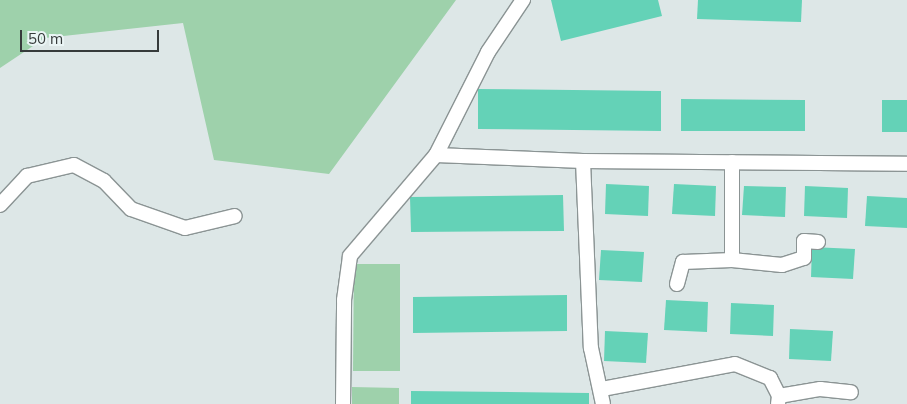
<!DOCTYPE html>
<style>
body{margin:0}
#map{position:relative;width:907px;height:404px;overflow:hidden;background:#dde7e7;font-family:Mulish,sans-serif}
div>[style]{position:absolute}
.green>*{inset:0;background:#9ed1ab}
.building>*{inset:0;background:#64d2b7}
.roads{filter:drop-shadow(1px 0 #8b9494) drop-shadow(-1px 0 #8b9494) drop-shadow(0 1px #8b9494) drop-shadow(0 -1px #8b9494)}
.street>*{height:14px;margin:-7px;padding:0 7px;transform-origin:7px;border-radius:7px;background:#fff}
span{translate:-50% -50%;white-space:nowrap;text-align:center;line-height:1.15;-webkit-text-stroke:4.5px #eaf5f5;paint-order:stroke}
.scale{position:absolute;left:20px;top:30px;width:139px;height:22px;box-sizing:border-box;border:2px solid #363b3b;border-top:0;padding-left:6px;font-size:15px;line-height:18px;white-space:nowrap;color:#363b3b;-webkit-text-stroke:4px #eaf5f5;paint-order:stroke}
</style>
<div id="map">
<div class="green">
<div style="clip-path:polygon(0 0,456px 0,329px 174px,214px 160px,183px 23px,45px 38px,0 68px)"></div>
<div style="clip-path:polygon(354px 264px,400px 264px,400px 371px,353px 371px)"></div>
<div style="clip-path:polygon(352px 387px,399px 388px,399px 404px,352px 404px)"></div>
</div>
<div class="building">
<div style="clip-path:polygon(551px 0,658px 0,662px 16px,561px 41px)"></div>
<div style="clip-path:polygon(698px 0,802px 0,801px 22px,697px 19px)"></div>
<div style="clip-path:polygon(478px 89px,661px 91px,661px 131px,478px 129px)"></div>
<div style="clip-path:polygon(681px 99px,805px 100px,805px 131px,681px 131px)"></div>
<div style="clip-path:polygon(882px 100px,907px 100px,907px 132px,882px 132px)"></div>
<div style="clip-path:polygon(606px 184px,649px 186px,648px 216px,605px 214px)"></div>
<div style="clip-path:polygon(674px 184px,716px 186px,715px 216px,672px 214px)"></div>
<div style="clip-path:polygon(744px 186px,786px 187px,785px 217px,742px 215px)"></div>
<div style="clip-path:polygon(805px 186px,848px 188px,847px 218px,804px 216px)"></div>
<div style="clip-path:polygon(563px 195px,564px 231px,411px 232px,410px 197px)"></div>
<div style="clip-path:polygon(867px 196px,907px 198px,907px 228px,865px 226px)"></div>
<div style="clip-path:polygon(812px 247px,855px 249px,853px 279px,811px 277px)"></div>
<div style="clip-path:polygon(601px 250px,644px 252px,642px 282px,599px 280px)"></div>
<div style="clip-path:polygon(567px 295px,567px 331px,413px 333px,413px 297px)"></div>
<div style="clip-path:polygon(666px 300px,708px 302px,707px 332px,664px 330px)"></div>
<div style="clip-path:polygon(731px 303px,774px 305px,773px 336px,730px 334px)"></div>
<div style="clip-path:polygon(790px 329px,833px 331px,831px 361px,789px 359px)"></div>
<div style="clip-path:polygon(605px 331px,648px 333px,646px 363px,604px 361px)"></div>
<div style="clip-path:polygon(411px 391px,589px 393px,589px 404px,411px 404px)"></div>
</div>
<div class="roads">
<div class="street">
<div style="left:436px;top:155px;width:147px;rotate:2.3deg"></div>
<div style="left:583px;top:161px;width:324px;rotate:0.5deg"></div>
<div style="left:583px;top:161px;width:187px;rotate:87.6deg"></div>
<div style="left:591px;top:348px;width:57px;rotate:77.9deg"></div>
<div style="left:0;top:205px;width:40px;rotate:-47deg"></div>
<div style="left:27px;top:176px;width:48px;rotate:-13.2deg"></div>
<div style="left:74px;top:165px;width:34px;rotate:28deg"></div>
<div style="left:104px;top:181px;width:39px;rotate:46deg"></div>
<div style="left:131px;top:209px;width:57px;rotate:19.4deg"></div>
<div style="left:185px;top:228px;width:51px;rotate:-13.5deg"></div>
<div style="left:732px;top:260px;width:50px;rotate:5.7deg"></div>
<div style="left:782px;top:265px;width:23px;rotate:-18deg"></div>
<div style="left:804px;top:258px;width:17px;rotate:-90deg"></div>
<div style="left:804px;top:241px;width:14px;rotate:4deg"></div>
<div style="left:677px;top:284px;width:23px;rotate:-75deg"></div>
<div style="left:683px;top:262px;width:49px;rotate:-2.3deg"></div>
<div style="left:732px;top:260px;width:98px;rotate:-90deg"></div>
<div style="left:602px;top:389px;width:135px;rotate:-10.6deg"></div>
<div style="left:735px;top:364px;width:38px;rotate:22deg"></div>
<div style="left:770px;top:378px;width:20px;rotate:63deg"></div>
<div style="left:779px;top:396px;width:8px;rotate:97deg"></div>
<div style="left:779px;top:396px;width:42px;rotate:-9.7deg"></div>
<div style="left:820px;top:389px;width:31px;rotate:6deg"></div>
<div style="left:343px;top:404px;width:104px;rotate:-89.4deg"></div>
<div style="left:344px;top:300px;width:44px;rotate:-82.2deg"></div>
<div style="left:350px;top:256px;width:133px;rotate:-49.6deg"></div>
<div style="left:436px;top:155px;width:115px;rotate:-63.2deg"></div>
<div style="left:488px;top:52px;width:63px;rotate:-56.1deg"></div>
</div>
</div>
<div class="scale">50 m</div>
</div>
